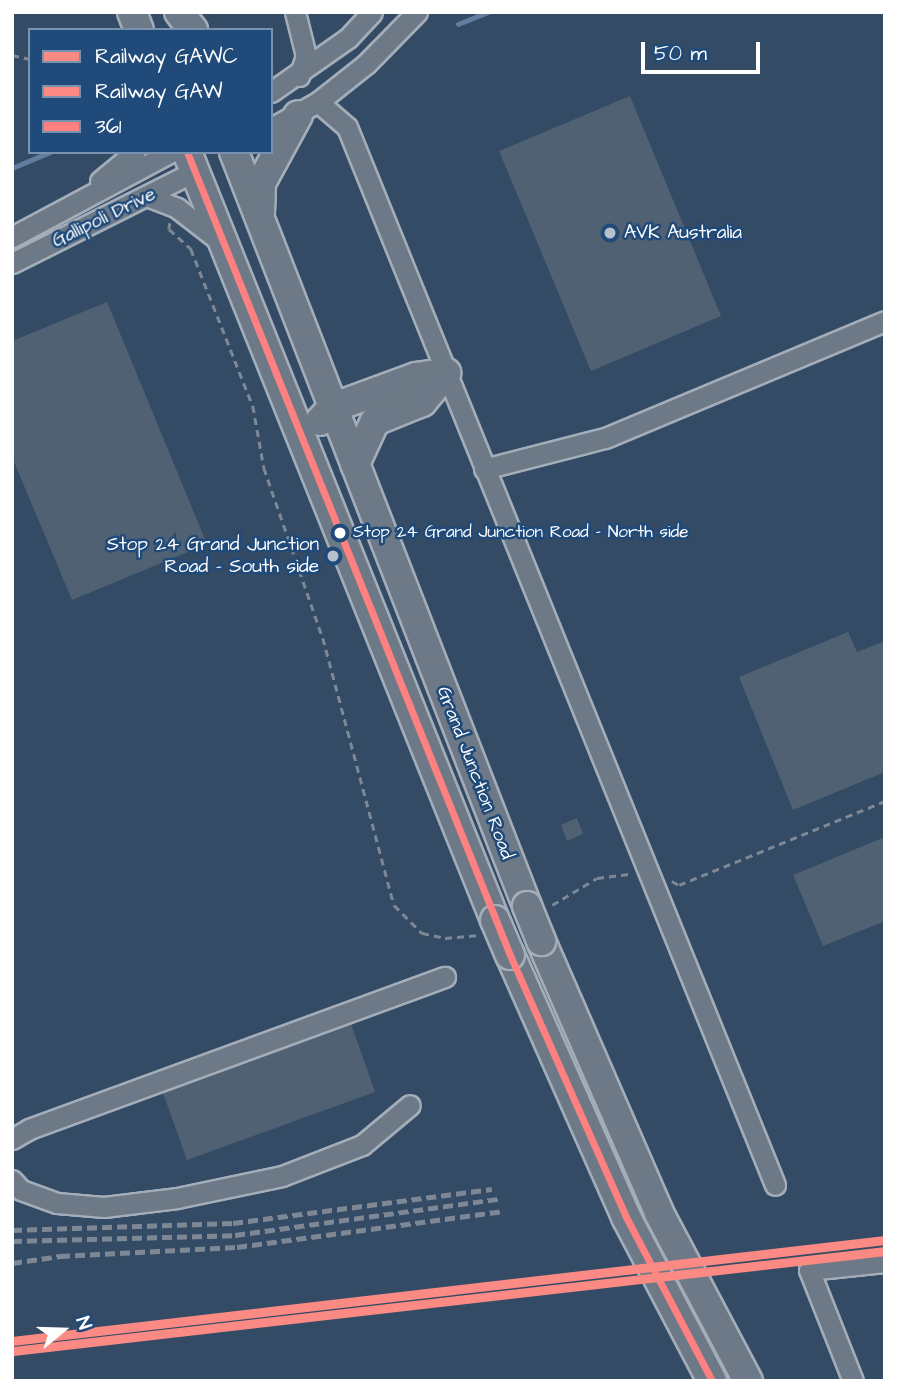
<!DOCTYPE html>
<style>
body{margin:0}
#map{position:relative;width:897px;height:1393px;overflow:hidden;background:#344b65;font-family:"Architects Daughter",sans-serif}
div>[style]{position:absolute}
.stream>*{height:4.5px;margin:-2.25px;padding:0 2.25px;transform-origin:2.25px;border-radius:2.25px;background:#617e9e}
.building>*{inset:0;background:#506174}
.path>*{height:2.5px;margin-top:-1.25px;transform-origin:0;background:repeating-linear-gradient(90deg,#7e8895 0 7px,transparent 0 12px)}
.roads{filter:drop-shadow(2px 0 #a4aeba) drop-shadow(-2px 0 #a4aeba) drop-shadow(0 2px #a4aeba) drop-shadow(0 -2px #a4aeba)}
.minor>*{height:19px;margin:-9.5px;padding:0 9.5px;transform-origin:9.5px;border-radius:9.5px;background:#6d7986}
.highway>*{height:28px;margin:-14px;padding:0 14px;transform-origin:14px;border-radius:14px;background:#6d7986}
.rail>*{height:4.5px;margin-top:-2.25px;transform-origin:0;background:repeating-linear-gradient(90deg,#7e8895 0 10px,transparent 0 15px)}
.bridges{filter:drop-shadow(2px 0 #a4aeba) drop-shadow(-2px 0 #a4aeba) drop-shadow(0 2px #a4aeba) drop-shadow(0 -2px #a4aeba)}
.highway-bridge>*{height:28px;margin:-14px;padding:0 14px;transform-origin:14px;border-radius:14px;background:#6d7986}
.bus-1>*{height:7px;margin:-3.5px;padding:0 3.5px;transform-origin:3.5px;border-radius:3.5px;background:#ff8080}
.rail-1>*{height:9px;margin:-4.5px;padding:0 4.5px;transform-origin:4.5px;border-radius:4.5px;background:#fb8a84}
.rail-2>*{height:9px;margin:-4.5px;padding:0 4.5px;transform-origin:4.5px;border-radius:4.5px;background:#fb8a84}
.dots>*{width:19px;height:19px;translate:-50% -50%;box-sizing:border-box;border:4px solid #1f4a7a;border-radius:50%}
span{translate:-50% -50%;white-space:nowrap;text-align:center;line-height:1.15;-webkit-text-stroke:5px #1f4a7a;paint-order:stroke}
.bus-label{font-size:17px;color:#fff}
.left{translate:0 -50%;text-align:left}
.street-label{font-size:19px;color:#fff}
.poi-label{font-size:19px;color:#fff}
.right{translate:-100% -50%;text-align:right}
.frame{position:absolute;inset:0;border:14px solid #fff;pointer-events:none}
.legend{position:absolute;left:28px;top:28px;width:245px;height:126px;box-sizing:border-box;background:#1f4a7a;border:2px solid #7992af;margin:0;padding:9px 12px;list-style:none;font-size:21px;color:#fff}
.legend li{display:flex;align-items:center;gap:14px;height:35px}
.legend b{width:35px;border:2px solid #7992af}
.north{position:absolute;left:28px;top:1295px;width:70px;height:70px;-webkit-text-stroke:5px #1f4a7a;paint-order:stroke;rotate:71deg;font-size:19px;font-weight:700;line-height:28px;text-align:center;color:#fff}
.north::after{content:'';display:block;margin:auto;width:24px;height:32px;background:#fff;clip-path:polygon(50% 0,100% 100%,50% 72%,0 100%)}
.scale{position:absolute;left:641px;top:42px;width:119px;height:32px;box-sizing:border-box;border:4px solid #fff;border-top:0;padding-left:9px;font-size:21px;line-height:24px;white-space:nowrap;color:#fff;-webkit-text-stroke:5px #1f4a7a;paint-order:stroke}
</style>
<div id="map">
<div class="stream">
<div style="left:458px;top:24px;width:32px;rotate:-22deg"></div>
<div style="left:12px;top:168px;width:41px;rotate:-22.8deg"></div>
</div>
<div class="building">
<div style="clip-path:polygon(630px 96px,721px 316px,591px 371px,499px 151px)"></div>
<div style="clip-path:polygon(107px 302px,207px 544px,72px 600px,12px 457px,12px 341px)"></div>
<div style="clip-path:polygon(848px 632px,857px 652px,885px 641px,885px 772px,793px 810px,739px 677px)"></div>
<div style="clip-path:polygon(577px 818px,583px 834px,567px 841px,561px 825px)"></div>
<div style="clip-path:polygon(885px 837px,885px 921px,823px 946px,793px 875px)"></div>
<div style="clip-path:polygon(351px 1024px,375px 1092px,187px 1160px,163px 1093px)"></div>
</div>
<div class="path">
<div style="left:12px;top:55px;width:18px;rotate:13deg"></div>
<div style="left:170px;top:223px;width:6px;rotate:99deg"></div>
<div style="left:169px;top:229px;width:30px;rotate:42deg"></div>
<div style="left:191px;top:249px;width:169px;rotate:68.5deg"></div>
<div style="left:253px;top:406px;width:63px;rotate:79.9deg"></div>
<div style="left:264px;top:468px;width:180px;rotate:70.9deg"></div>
<div style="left:323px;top:638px;width:276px;rotate:75.1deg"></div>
<div style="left:394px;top:905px;width:40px;rotate:45deg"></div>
<div style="left:422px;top:933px;width:24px;rotate:12deg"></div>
<div style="left:445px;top:938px;width:32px;rotate:-5deg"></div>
<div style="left:672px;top:881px;width:8px;rotate:30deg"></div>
<div style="left:679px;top:885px;width:222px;rotate:-22.2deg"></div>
<div style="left:552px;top:905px;width:52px;rotate:-31deg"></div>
<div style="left:597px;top:878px;width:34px;rotate:-7deg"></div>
</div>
<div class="roads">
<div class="minor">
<div style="left:295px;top:12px;width:45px;rotate:76deg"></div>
<div style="left:306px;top:56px;width:21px;rotate:109deg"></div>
<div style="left:271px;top:92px;width:94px;rotate:-35deg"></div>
<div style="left:348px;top:38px;width:35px;rotate:-47deg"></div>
<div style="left:318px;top:102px;width:38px;rotate:41deg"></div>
<div style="left:347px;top:127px;width:1141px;rotate:67.97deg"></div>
<div style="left:271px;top:128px;width:54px;rotate:-29deg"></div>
<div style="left:318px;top:102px;width:61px;rotate:-38.4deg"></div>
<div style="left:366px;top:64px;width:73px;rotate:-45.6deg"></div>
<div style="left:100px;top:181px;width:45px;rotate:-39.6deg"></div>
<div style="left:149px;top:197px;width:30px;rotate:21deg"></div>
<div style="left:177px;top:208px;width:56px;rotate:37.7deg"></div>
<div style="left:12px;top:237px;width:180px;rotate:-28.1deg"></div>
<div style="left:12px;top:263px;width:205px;rotate:-26.7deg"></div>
<div style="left:484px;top:469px;width:125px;rotate:-14.4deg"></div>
<div style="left:605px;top:438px;width:303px;rotate:-22.7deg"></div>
<div style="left:12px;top:1139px;width:20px;rotate:-30deg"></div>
<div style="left:29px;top:1129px;width:443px;rotate:-20.1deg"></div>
<div style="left:12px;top:1180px;width:13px;rotate:48deg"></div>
<div style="left:21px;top:1190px;width:38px;rotate:20deg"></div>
<div style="left:57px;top:1203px;width:47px;rotate:4.9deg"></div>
<div style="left:104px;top:1207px;width:74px;rotate:-7deg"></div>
<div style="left:177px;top:1198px;width:107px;rotate:-11.8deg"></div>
<div style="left:282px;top:1176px;width:86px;rotate:-21.2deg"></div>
<div style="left:362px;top:1145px;width:62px;rotate:-39.8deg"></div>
<div style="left:853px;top:1381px;width:119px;rotate:-111.6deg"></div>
<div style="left:809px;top:1270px;width:76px;rotate:-6deg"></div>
</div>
<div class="highway">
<div style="left:132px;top:12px;width:19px;rotate:69deg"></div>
<div style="left:179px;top:12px;width:23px;rotate:52deg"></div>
<div style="left:187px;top:152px;width:827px;rotate:68.15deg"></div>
<div style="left:234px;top:152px;width:809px;rotate:68.76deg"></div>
<div style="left:260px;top:214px;width:31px;rotate:-88deg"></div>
<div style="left:261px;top:183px;width:77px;rotate:-61.4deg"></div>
<div style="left:320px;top:421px;width:18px;rotate:-47deg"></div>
<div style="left:332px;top:408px;width:90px;rotate:-20.3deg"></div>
<div style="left:416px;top:377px;width:30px;rotate:-8deg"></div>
<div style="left:355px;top:464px;width:47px;rotate:-65.1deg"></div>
<div style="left:375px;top:421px;width:51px;rotate:-22deg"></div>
<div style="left:422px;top:402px;width:38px;rotate:-50deg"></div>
<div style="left:541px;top:941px;width:296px;rotate:66.5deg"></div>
<div style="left:659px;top:1213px;width:190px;rotate:62.1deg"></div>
<div style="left:510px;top:955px;width:287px;rotate:66.1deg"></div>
<div style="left:626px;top:1217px;width:185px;rotate:62.3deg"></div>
</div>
</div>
<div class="rail">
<div style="left:12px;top:1230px;width:221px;rotate:-1.8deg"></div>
<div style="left:233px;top:1223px;width:261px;rotate:-7.5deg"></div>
<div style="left:12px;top:1241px;width:223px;rotate:-1.5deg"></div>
<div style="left:235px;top:1235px;width:266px;rotate:-7.8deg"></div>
<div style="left:12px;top:1263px;width:49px;rotate:-8.3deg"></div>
<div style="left:60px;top:1256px;width:177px;rotate:-2.9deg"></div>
<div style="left:237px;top:1247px;width:269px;rotate:-7.7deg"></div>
</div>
<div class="bridges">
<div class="highway-bridge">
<div style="left:527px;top:906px;width:38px;rotate:68deg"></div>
<div style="left:495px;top:920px;width:38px;rotate:67deg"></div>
</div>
</div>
<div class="bus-1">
<div style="left:187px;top:152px;width:866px;rotate:68.09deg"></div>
<div style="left:510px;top:955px;width:287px;rotate:66.1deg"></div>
<div style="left:626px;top:1217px;width:185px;rotate:62.3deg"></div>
</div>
<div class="rail-1">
<div style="left:12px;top:1341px;width:879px;rotate:-6.6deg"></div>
</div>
<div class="rail-2">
<div style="left:13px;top:1351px;width:878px;rotate:-6.54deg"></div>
</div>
<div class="dots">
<div style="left:610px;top:233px;background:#b8c0c9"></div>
<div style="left:340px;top:533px;background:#fff"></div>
<div style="left:333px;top:556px;background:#b8c0c9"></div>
</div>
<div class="bus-label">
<span class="left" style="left:353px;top:533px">Stop 24 Grand Junction Road - North side</span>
</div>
<div class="street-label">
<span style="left:104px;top:218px;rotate:-26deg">Gallipoli Drive</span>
<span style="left:475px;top:773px;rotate:69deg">Grand Junction Road</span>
</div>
<div class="poi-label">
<span class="left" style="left:624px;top:233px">AVK Australia</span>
<span class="right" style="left:319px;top:556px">Stop 24 Grand Junction<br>Road - South side</span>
</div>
<div class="frame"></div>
<ul class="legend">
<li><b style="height:9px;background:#fb8a84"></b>Railway GAWC</li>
<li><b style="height:9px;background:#fb8a84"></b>Railway GAW</li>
<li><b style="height:9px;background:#ff8080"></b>361</li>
</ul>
<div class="north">N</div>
<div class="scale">50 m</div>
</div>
